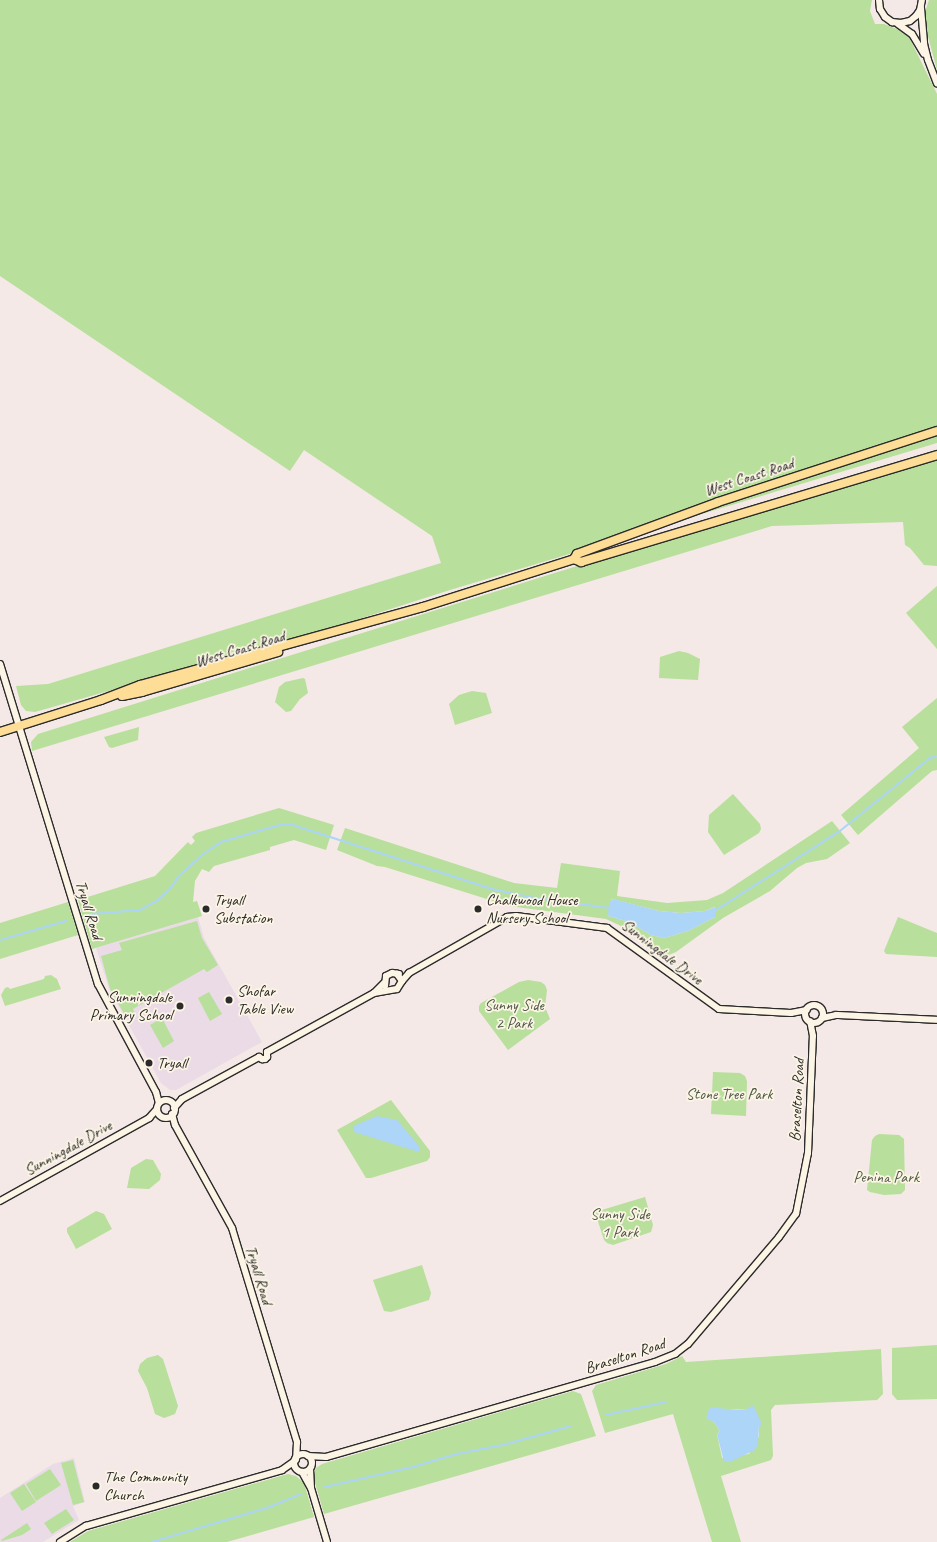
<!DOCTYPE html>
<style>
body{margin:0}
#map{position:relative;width:937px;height:1542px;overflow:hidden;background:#f4e9e6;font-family:Caveat,sans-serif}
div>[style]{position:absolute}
.built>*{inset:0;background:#eadbe7}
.green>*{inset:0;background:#b8df9b}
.water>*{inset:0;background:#acd5f7}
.stream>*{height:1.5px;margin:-0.75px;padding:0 0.75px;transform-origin:0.75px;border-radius:0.75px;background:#acd5f7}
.roads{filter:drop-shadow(1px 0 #2b2b2b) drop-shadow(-1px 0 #2b2b2b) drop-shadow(0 1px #2b2b2b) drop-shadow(0 -1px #2b2b2b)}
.tertiary>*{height:6px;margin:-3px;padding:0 3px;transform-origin:3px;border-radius:3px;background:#fcf5e5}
.tertiary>.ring{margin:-3px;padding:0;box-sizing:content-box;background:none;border:6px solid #fcf5e5;border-radius:50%}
.primary>*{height:8px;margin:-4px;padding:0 4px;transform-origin:4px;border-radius:4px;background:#fedd96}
.dots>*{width:11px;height:11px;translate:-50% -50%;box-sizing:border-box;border:2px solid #fcf5e5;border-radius:50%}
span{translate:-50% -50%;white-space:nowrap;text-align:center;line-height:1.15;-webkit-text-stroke:3.5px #fcf5e5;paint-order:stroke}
.street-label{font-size:16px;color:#2b2b2b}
.poi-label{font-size:16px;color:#2b2b2b}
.left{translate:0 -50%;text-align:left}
.right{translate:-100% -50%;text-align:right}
.park-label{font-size:16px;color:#4e5847}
</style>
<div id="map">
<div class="built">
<div style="clip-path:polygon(198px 917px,204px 938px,262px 1042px,176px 1090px,170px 1090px,161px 1083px,109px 989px,96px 948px)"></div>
<div style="clip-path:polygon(74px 1458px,85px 1502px,73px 1506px,79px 1520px,43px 1542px,0 1542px,0 1498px,53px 1464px)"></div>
</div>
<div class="green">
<div style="clip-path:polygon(0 0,872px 0,870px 11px,875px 24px,884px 24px,897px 29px,909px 37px,937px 94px,937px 443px,450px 590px,356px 620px,35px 712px,26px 711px,21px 705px,16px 686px,48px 684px,441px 563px,432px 536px,304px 450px,290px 471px,0 276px)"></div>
<div style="clip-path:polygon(929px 0,937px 0,937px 70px,926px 29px,925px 12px)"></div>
<div style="clip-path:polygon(937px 457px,937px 566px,924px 565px,910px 548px,905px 545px,903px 522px,772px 526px,32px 751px,31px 742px,38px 734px,725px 520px)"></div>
<div style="clip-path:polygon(937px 586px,937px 649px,906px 613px)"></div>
<div style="clip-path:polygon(679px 651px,688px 653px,700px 659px,698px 680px,659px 678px,660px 657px)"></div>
<div style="clip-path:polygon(303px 678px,305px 679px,308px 693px,300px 699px,291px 711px,286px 712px,275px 702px,279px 687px,285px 682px)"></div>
<div style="clip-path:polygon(472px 691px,486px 693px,492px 713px,455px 725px,449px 704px,459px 695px)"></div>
<div style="clip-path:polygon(937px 698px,937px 770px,932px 771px,858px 835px,841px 815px,919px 748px,902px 727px)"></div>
<div style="clip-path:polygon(139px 727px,138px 740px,112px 748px,109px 747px,104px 737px)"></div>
<div style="clip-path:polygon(733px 794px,760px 824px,761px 829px,759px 833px,724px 855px,708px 832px,709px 815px)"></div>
<div style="clip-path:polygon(279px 808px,334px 825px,326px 850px,294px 840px,270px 847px,270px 850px,214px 866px,209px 872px,202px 869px,195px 881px,193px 902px,197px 901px,202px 916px,92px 949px,78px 900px,155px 876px,188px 842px,191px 845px,195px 841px,192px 837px,196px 833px)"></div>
<div style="clip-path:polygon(evenodd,832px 821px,850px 843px,827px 859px,806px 863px,797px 868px,770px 891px,723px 918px,676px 952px,666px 956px,659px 954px,621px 926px,606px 919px,509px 906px,385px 867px,377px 866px,337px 850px,345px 828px,514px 883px,557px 888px,561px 863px,620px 871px,617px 896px,667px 903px,707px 900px,723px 893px,832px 821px,612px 899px,659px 911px,681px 913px,705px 911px,715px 907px,715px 917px,688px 931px,664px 938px,651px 935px,629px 922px,608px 916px,612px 899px)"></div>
<div style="clip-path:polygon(68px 902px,78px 935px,0 959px,0 923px)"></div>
<div style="clip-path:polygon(898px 917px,937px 933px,937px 957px,886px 954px,884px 951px)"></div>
<div style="clip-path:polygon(197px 921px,202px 938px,218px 965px,207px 972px,204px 969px,133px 1009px,135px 1013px,126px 1017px,110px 989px,101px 956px,122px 950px,119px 943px)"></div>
<div style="clip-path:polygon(51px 975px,57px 979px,61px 989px,5px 1006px,1px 995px,5px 988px,8px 987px,10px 989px,44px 979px,45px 976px)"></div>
<div style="clip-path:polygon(528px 980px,541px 982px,545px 985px,547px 990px,545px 1007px,550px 1019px,508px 1050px,479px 1011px,479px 1006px,481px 1003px,519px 982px)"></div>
<div style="clip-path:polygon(209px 992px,222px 1014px,210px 1021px,198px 998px)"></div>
<div style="clip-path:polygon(162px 1018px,174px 1041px,163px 1048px,150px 1025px)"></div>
<div style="clip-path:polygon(713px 1072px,740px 1073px,745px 1076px,747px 1081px,746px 1116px,711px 1114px)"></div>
<div style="clip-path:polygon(391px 1100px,430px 1151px,430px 1157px,427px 1161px,371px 1178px,366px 1178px,337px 1130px)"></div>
<div style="clip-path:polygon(879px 1134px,899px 1135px,904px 1139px,905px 1190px,901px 1194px,884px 1195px,870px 1192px,867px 1190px,872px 1140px,875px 1136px)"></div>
<div style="clip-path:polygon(146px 1159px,153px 1160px,161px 1174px,160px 1180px,149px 1189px,127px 1188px,131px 1168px)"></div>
<div style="clip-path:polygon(645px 1197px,653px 1225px,651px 1232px,613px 1245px,607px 1243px,604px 1240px,595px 1212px)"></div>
<div style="clip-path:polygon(96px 1211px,104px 1214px,112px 1229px,76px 1249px,67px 1232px,67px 1228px)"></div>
<div style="clip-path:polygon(422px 1265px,431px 1293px,429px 1300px,391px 1312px,384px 1311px,373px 1280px)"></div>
<div style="clip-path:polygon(937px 1345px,937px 1399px,897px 1400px,892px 1394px,892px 1348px)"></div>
<div style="clip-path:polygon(evenodd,881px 1349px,883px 1394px,877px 1400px,775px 1405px,771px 1410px,773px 1456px,771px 1460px,721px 1476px,741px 1542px,712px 1542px,673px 1414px,605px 1433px,592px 1391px,596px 1385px,666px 1364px,682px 1356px,686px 1362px,881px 1349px,710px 1408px,725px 1410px,747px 1409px,759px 1426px,759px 1436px,749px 1454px,722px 1458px,717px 1434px,720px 1431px,714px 1422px,709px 1419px,710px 1408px)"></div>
<div style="clip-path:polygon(158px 1355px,163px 1359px,178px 1406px,175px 1414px,164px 1418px,155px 1414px,147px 1388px,138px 1371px,140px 1364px,147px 1358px)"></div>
<div style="clip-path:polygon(573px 1391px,581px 1394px,596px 1436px,324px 1514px,313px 1476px,316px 1468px,322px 1464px)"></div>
<div style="clip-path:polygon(73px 1460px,84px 1502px,73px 1505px,61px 1463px)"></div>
<div style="clip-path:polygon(50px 1469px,61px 1485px,36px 1501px,26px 1484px)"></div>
<div style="clip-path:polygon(288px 1474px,296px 1476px,304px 1483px,314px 1517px,227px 1542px,70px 1542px,88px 1531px)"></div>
<div style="clip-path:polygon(24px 1484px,36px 1502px,22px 1511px,10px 1493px)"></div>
<div style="clip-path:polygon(66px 1509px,74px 1520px,52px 1534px,44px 1523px)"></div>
<div style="clip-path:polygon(27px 1523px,31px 1529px,22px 1535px,2px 1541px,1px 1540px)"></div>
</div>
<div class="water">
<div style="clip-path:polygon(613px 899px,659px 911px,681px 913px,705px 911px,716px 907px,715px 917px,688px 931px,664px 938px,651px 935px,629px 922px,608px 916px,609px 903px)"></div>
<div style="clip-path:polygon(377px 1116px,397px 1120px,420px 1147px,419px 1152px,354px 1132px,353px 1127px,358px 1124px)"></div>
<div style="clip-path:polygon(753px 1405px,762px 1424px,759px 1426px,758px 1444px,755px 1450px,732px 1461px,724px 1462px,717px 1434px,720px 1431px,714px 1422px,706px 1418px,710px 1407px,735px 1410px,747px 1409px)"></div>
</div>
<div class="stream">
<div style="left:715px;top:911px;width:148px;rotate:-32.6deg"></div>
<div style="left:840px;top:831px;width:116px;rotate:-39deg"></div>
<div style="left:930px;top:758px;width:7px;rotate:-16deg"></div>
<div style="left:91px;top:914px;width:49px;rotate:-4.7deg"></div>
<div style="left:140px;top:910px;width:19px;rotate:-28deg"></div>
<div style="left:157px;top:901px;width:18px;rotate:-43deg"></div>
<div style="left:170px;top:889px;width:16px;rotate:-55deg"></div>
<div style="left:179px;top:876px;width:31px;rotate:-42deg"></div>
<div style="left:202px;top:855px;width:23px;rotate:-34deg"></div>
<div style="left:221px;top:842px;width:61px;rotate:-16.1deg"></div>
<div style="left:280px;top:825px;width:10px;rotate:-6deg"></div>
<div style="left:290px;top:824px;width:212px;rotate:17.8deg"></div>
<div style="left:492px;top:889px;width:38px;rotate:12deg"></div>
<div style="left:529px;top:897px;width:81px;rotate:7.8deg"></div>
<div style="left:0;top:940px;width:69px;rotate:-16.1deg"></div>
<div style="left:606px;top:1415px;width:61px;rotate:-12.2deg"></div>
<div style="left:325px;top:1487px;width:90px;rotate:-12.8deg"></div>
<div style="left:413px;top:1467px;width:46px;rotate:-16.5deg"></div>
<div style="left:457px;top:1454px;width:51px;rotate:-11.3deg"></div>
<div style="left:507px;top:1444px;width:66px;rotate:-15.7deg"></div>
<div style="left:152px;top:1542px;width:120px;rotate:-16.5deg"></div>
<div style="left:267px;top:1508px;width:37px;rotate:-22deg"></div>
</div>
<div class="roads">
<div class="tertiary">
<div style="left:879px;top:0;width:9px;rotate:84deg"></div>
<div style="left:880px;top:9px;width:9px;rotate:58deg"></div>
<div style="left:885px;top:17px;width:9px;rotate:36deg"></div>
<div style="left:892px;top:22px;width:9px;rotate:6deg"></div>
<div style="left:901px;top:23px;width:9px;rotate:-13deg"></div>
<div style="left:910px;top:21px;width:8px;rotate:-40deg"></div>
<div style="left:916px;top:16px;width:7px;rotate:-56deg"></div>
<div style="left:920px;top:10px;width:10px;rotate:-79deg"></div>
<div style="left:921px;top:8px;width:36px;rotate:85deg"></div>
<div style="left:924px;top:44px;width:16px;rotate:76deg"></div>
<div style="left:928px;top:60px;width:25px;rotate:69deg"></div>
<div style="left:898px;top:24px;width:17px;rotate:36deg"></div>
<div style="left:912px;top:34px;width:23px;rotate:59deg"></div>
<div style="left:0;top:664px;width:335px;rotate:73deg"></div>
<div style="left:98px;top:984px;width:123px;rotate:61.8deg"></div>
<div style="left:156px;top:1092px;width:11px;rotate:75deg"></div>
<div style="left:402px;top:981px;width:11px;rotate:-49deg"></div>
<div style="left:409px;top:973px;width:113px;rotate:-29.7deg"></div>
<div style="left:507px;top:917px;width:9px;rotate:-6deg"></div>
<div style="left:516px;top:916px;width:92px;rotate:7.5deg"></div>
<div style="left:607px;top:928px;width:138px;rotate:35.9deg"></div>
<div style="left:719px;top:1009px;width:72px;rotate:3.2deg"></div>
<div style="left:791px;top:1013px;width:16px;rotate:-11deg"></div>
<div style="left:385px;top:986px;width:10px;rotate:-84deg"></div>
<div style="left:386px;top:976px;width:7px;rotate:-27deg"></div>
<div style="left:392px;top:973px;width:7px;rotate:8deg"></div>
<div style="left:374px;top:993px;width:23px;rotate:-10deg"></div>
<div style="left:397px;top:989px;width:9px;rotate:-58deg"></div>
<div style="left:402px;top:981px;width:9px;rotate:-126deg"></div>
<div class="ring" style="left:805px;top:1005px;width:12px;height:12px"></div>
<div style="left:822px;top:1018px;width:14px;rotate:-12deg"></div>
<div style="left:836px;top:1015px;width:101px;rotate:2.8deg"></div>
<div style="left:267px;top:1052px;width:122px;rotate:-28.9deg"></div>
<div style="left:374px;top:993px;width:14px;rotate:-45deg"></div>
<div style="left:259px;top:1057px;width:4px;rotate:34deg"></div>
<div style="left:262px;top:1059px;width:3px"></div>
<div style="left:265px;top:1059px;width:3px;rotate:-45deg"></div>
<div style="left:267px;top:1057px;width:5px;rotate:-90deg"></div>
<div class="ring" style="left:157px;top:1100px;width:12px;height:12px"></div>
<div style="left:174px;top:1108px;width:12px;rotate:-48deg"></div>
<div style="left:182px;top:1099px;width:88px;rotate:-28.6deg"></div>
<div style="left:172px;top:1114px;width:11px;rotate:75deg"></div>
<div style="left:175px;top:1125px;width:118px;rotate:61deg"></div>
<div style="left:232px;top:1228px;width:224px;rotate:73.1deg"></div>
<div style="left:297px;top:1442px;width:17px;rotate:93deg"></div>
<div style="left:0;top:1201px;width:171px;rotate:-29.1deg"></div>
<div style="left:149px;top:1118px;width:12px;rotate:-48deg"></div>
<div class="ring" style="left:294px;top:1454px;width:12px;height:12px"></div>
<div style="left:308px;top:1456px;width:18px;rotate:3deg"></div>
<div style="left:326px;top:1457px;width:342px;rotate:-16.1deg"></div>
<div style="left:655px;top:1362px;width:22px;rotate:-22deg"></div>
<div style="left:675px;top:1354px;width:16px;rotate:-38deg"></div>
<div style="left:688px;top:1344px;width:140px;rotate:-49.6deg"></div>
<div style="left:779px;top:1237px;width:29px;rotate:-54deg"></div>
<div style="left:796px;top:1214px;width:62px;rotate:-78.9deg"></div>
<div style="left:808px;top:1153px;width:117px;rotate:-87.6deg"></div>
<div style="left:813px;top:1036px;width:15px;rotate:-101deg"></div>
<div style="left:310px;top:1469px;width:18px;rotate:87deg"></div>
<div style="left:302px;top:1472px;width:18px;rotate:61deg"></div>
<div style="left:311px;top:1488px;width:56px;rotate:73.5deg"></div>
<div style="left:60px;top:1542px;width:31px;rotate:-32deg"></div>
<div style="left:86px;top:1526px;width:204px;rotate:-15.9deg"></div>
<div style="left:282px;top:1470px;width:16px;rotate:-35deg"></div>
</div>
<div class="primary">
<div style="left:574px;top:559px;width:6px;rotate:-59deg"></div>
<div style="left:577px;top:554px;width:150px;rotate:-20.2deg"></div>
<div style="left:718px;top:502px;width:230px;rotate:-18deg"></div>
<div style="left:122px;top:696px;width:20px;rotate:-11deg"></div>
<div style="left:142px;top:692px;width:142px;rotate:-16.4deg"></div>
<div style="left:0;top:732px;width:106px;rotate:-17.6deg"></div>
<div style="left:101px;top:700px;width:42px;rotate:-21deg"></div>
<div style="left:140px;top:685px;width:294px;rotate:-15.4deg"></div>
<div style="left:423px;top:607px;width:158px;rotate:-17.6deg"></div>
<div style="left:574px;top:559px;width:8px;rotate:23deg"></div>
<div style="left:581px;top:562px;width:372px;rotate:-16.7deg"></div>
</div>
</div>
<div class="dots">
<div style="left:206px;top:909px;background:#2b2b2b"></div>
<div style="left:478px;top:909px;background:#2b2b2b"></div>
<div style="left:229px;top:1000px;background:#2b2b2b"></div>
<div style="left:180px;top:1006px;background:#2b2b2b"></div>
<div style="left:149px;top:1063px;background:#2b2b2b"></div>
<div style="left:96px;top:1486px;background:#2b2b2b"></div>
</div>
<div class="street-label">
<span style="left:749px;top:477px;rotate:-18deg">West Coast Road</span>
<span style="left:240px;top:649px;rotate:-17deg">West Coast Road</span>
<span style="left:89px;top:910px;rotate:73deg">Tryall Road</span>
<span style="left:662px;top:952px;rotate:37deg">Sunningdale Drive</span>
<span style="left:797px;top:1100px;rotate:-87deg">Braselton Road</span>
<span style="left:68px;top:1148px;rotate:-29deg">Sunningdale Drive</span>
<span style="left:259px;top:1275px;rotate:73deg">Tryall Road</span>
<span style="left:625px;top:1356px;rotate:-18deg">Braselton Road</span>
</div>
<div class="poi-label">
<span class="left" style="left:214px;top:909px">Tryall<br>Substation</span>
<span class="left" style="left:486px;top:909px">Chalkwood House<br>Nursery School</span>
<span class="left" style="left:237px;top:1000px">Shofar<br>Table View</span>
<span class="right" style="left:172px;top:1006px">Sunningdale<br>Primary School</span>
<span class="left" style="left:157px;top:1063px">Tryall</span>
<span class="left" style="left:104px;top:1486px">The Community<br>Church</span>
</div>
<div class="park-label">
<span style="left:514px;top:1014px">Sunny Side<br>2 Park</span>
<span style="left:729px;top:1094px">Stone Tree Park</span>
<span style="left:886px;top:1177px">Penina Park</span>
<span style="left:620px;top:1223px">Sunny Side<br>1 Park</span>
</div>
</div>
